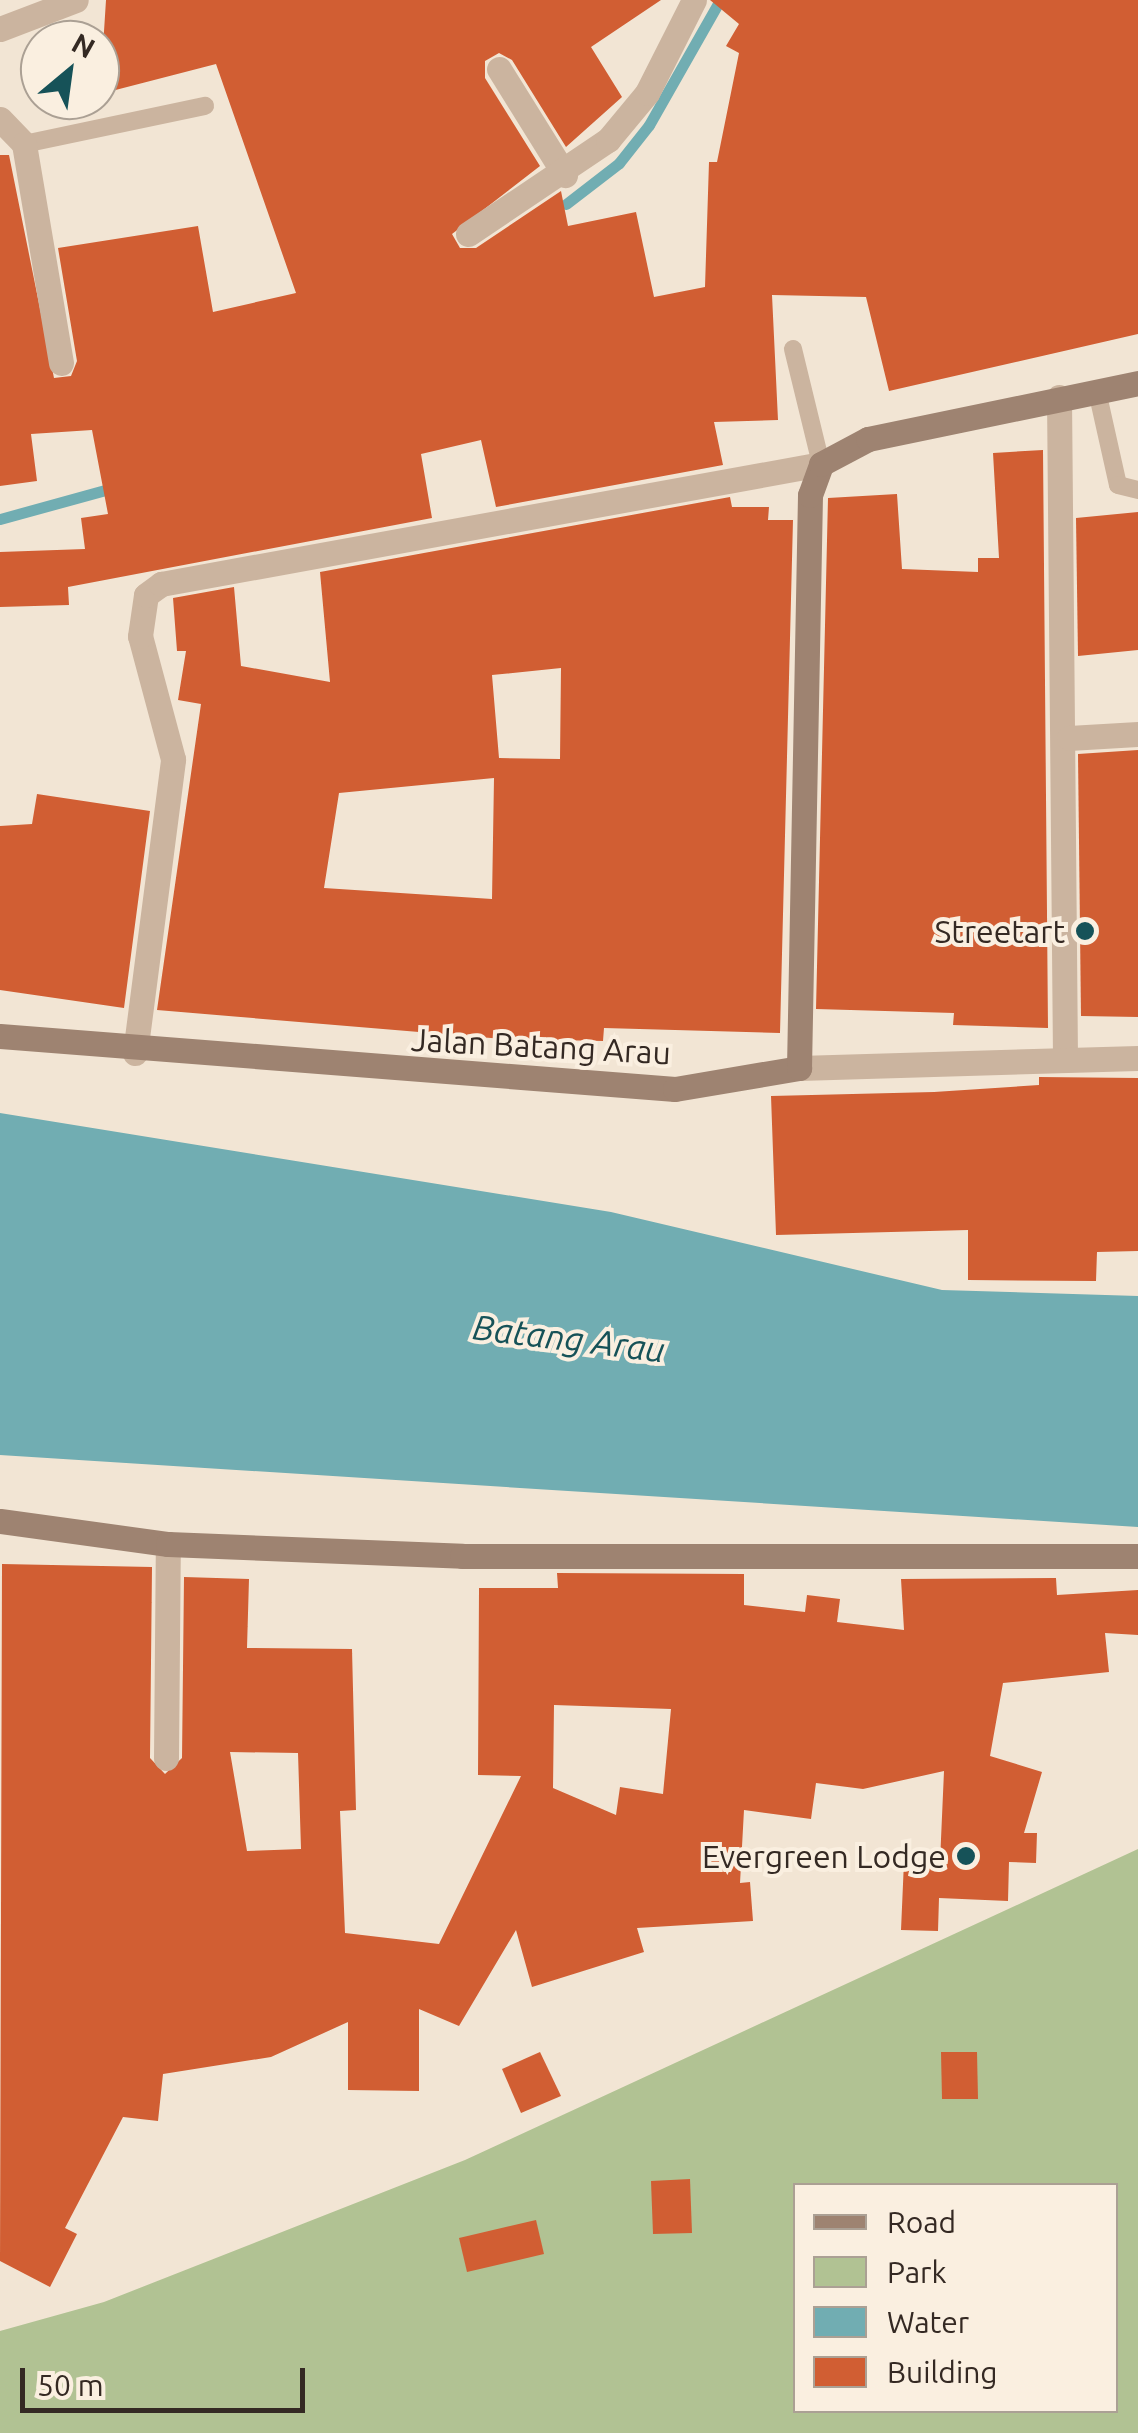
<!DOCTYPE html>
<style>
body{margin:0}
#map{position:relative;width:1138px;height:2433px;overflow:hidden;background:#f2e5d4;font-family:Ubuntu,sans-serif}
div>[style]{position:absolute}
.green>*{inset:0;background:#b1c293}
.water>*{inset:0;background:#71adb2}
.stream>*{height:11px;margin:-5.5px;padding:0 5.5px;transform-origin:5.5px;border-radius:5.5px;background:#71adb2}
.building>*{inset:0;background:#d15e33}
.lane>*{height:18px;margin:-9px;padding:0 9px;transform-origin:9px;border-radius:9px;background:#cbb49f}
.street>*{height:25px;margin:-12.5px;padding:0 12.5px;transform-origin:12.5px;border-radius:12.5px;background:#cbb49f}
.secondary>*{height:25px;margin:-12.5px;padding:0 12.5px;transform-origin:12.5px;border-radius:12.5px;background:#9e8371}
.dots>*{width:28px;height:28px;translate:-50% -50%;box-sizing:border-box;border:5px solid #faefe0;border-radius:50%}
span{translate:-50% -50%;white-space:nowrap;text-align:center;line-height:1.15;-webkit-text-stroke:8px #faefe0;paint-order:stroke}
.poi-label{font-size:32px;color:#342923}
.right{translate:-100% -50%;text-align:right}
.street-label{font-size:32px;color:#342923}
.water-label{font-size:35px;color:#165258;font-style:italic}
.legend{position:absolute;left:793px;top:2183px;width:325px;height:230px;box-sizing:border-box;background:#faefe0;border:2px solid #aba094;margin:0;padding:12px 18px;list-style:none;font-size:30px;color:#342923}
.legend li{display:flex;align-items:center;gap:20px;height:50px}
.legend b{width:50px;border:2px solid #aba094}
.north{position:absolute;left:20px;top:20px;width:100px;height:100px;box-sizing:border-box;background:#faefe0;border:2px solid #aba094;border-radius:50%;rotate:29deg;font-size:28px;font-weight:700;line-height:40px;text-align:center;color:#342923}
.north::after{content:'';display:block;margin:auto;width:35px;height:45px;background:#165258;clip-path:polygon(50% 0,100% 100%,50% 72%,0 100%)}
.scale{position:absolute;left:20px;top:2368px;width:285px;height:45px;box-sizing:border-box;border:5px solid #342923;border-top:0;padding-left:12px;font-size:30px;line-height:35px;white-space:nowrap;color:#342923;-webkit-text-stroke:8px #faefe0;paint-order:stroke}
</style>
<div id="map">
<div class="green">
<div style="clip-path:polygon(evenodd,1138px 1849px,1138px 2433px,0 2433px,0 2331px,104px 2302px,465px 2160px,1138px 1849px,796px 2186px,1116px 2186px,1116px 2410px,796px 2410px,796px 2186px)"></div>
</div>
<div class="water">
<div style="clip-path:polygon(0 1113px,611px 1212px,942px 1290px,1138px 1296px,1138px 1527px,0 1455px)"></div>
</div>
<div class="stream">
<div style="left:566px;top:204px;width:67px;rotate:-37.7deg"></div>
<div style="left:619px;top:163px;width:48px;rotate:-51.7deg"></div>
<div style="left:649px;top:125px;width:144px;rotate:-60.4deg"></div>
<div style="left:0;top:519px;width:120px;rotate:-15.4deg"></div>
</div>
<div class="building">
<div style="clip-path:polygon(106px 0,661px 0,591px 47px,622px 97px,566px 147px,512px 60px,499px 53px,485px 61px,485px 78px,540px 166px,452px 234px,460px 248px,476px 248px,561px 191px,568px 226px,636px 212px,654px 297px,705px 287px,709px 162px,717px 162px,739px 53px,726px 46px,739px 24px,710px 0,1138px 0,1138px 334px,889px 391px,866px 297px,772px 295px,778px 420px,714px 422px,723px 465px,496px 507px,481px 440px,421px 454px,432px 518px,68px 587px,69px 605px,0 607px,0 552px,85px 549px,81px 518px,108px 514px,92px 430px,31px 434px,37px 481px,0 486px,0 155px,9px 155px,54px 378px,71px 376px,77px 361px,58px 248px,198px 226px,213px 312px,296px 293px,216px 64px,100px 94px)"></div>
<div style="clip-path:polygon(1043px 450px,1048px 1028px,953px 1025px,954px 1013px,816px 1009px,828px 498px,897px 494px,902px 569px,978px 572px,978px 558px,999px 558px,993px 453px)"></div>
<div style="clip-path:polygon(evenodd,730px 497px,732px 507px,769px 507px,768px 520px,793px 520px,780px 1033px,604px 1028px,603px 1041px,503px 1039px,157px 1010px,201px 704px,178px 700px,186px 651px,177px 651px,173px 598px,234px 587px,241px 666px,330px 682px,320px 572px,730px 497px,561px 668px,560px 759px,499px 758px,492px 675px,561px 668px,730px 497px,494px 778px,492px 899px,324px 888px,339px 793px,494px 778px)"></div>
<div style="clip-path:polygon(1138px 512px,1138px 650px,1078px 656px,1076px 518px)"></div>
<div style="clip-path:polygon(1138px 750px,1138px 1017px,1081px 1016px,1078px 754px)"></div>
<div style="clip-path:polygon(37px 794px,150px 811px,124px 1008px,0 990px,0 826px,32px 824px)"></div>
<div style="clip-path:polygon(1039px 1077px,1138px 1078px,1138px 1251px,1097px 1252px,1096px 1281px,968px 1280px,968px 1230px,776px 1235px,771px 1096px,934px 1092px,1039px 1085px)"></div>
<div style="clip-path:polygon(evenodd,2px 1564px,152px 1567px,150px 1758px,165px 1774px,182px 1758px,184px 1577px,249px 1579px,247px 1648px,352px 1649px,356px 1810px,340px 1811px,345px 1933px,439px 1944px,521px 1776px,478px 1775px,479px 1588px,558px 1588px,557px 1573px,744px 1574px,744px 1605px,805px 1612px,807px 1595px,840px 1599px,837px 1622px,904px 1630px,901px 1579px,1056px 1578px,1057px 1595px,1138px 1590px,1138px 1635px,1105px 1633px,1109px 1672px,1003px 1683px,990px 1756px,1042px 1772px,1024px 1833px,1037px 1833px,1036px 1863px,1009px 1862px,1008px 1901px,939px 1898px,938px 1931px,901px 1930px,904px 1861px,940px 1862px,944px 1771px,863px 1789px,816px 1783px,811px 1819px,744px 1810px,740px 1883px,750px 1882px,753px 1921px,637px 1928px,644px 1952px,532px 1987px,516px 1930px,459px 2026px,419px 2009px,419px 2091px,348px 2090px,348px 2022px,271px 2057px,163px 2074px,158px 2121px,123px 2117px,65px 2228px,77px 2234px,50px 2287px,0 2261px,2px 1564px,554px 1705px,671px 1709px,663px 1794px,620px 1787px,616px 1815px,553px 1788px,554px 1705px,2px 1564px,230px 1752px,298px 1753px,301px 1849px,247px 1851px,230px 1752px)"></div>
<div style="clip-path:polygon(540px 2052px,561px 2096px,521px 2113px,502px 2069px)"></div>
<div style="clip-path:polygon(941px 2052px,977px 2052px,978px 2099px,942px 2099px)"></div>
<div style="clip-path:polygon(690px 2179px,692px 2233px,653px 2234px,651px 2181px)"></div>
<div style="clip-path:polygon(536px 2220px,544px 2254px,467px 2272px,459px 2238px)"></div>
</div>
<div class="lane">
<div style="left:24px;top:144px;width:185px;rotate:-11.9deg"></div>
<div style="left:793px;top:349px;width:118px;rotate:76.3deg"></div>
<div style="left:1097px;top:391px;width:96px;rotate:77.4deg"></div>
<div style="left:1118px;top:485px;width:21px;rotate:14deg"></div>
</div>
<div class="street">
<div style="left:0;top:29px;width:81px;rotate:-20.9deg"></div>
<div style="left:499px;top:69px;width:125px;rotate:58.1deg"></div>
<div style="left:0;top:119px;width:35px;rotate:46deg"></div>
<div style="left:24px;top:144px;width:222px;rotate:80.4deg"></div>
<div style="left:468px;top:234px;width:169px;rotate:-33.9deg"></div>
<div style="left:608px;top:140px;width:61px;rotate:-50.3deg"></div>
<div style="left:647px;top:93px;width:104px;rotate:-63.2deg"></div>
<div style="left:1059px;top:397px;width:663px;rotate:89.48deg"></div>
<div style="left:1069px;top:738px;width:69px;rotate:-3.3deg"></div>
<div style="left:135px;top:1053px;width:296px;rotate:-82.6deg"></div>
<div style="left:173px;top:759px;width:127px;rotate:-105deg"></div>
<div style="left:140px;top:636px;width:41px;rotate:-81.7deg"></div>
<div style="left:146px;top:595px;width:19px;rotate:-36deg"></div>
<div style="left:161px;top:584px;width:671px;rotate:-10.3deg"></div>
<div style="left:799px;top:1068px;width:339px;rotate:-1.7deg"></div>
<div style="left:166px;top:1758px;width:214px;rotate:-89.5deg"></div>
</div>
<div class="secondary">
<div style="left:0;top:1036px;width:677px;rotate:4.49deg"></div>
<div style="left:675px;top:1089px;width:126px;rotate:-9.6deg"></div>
<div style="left:799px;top:1068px;width:573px;rotate:-88.9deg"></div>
<div style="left:810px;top:495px;width:33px;rotate:-70deg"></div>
<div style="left:821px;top:464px;width:53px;rotate:-28deg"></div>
<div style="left:868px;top:439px;width:276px;rotate:-11.7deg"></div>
<div style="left:0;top:1521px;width:170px;rotate:7.8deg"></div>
<div style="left:168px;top:1544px;width:294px;rotate:2.3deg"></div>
<div style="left:462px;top:1556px;width:676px"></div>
</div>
<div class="dots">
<div style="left:1085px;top:931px;background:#165258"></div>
<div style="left:966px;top:1856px;background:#165258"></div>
</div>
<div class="poi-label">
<span class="right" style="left:1065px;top:931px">Streetart</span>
<span class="right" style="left:946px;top:1856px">Evergreen Lodge</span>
</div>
<div class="street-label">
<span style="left:541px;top:1046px;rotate:3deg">Jalan Batang Arau</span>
</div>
<div class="water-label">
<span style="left:569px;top:1338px;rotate:7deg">Batang Arau</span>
</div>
<ul class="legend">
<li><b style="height:12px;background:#9e8371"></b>Road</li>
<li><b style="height:28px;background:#b1c293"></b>Park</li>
<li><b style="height:28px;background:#71adb2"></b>Water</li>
<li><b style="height:28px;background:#d15e33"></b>Building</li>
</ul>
<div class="north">N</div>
<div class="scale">50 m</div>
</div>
